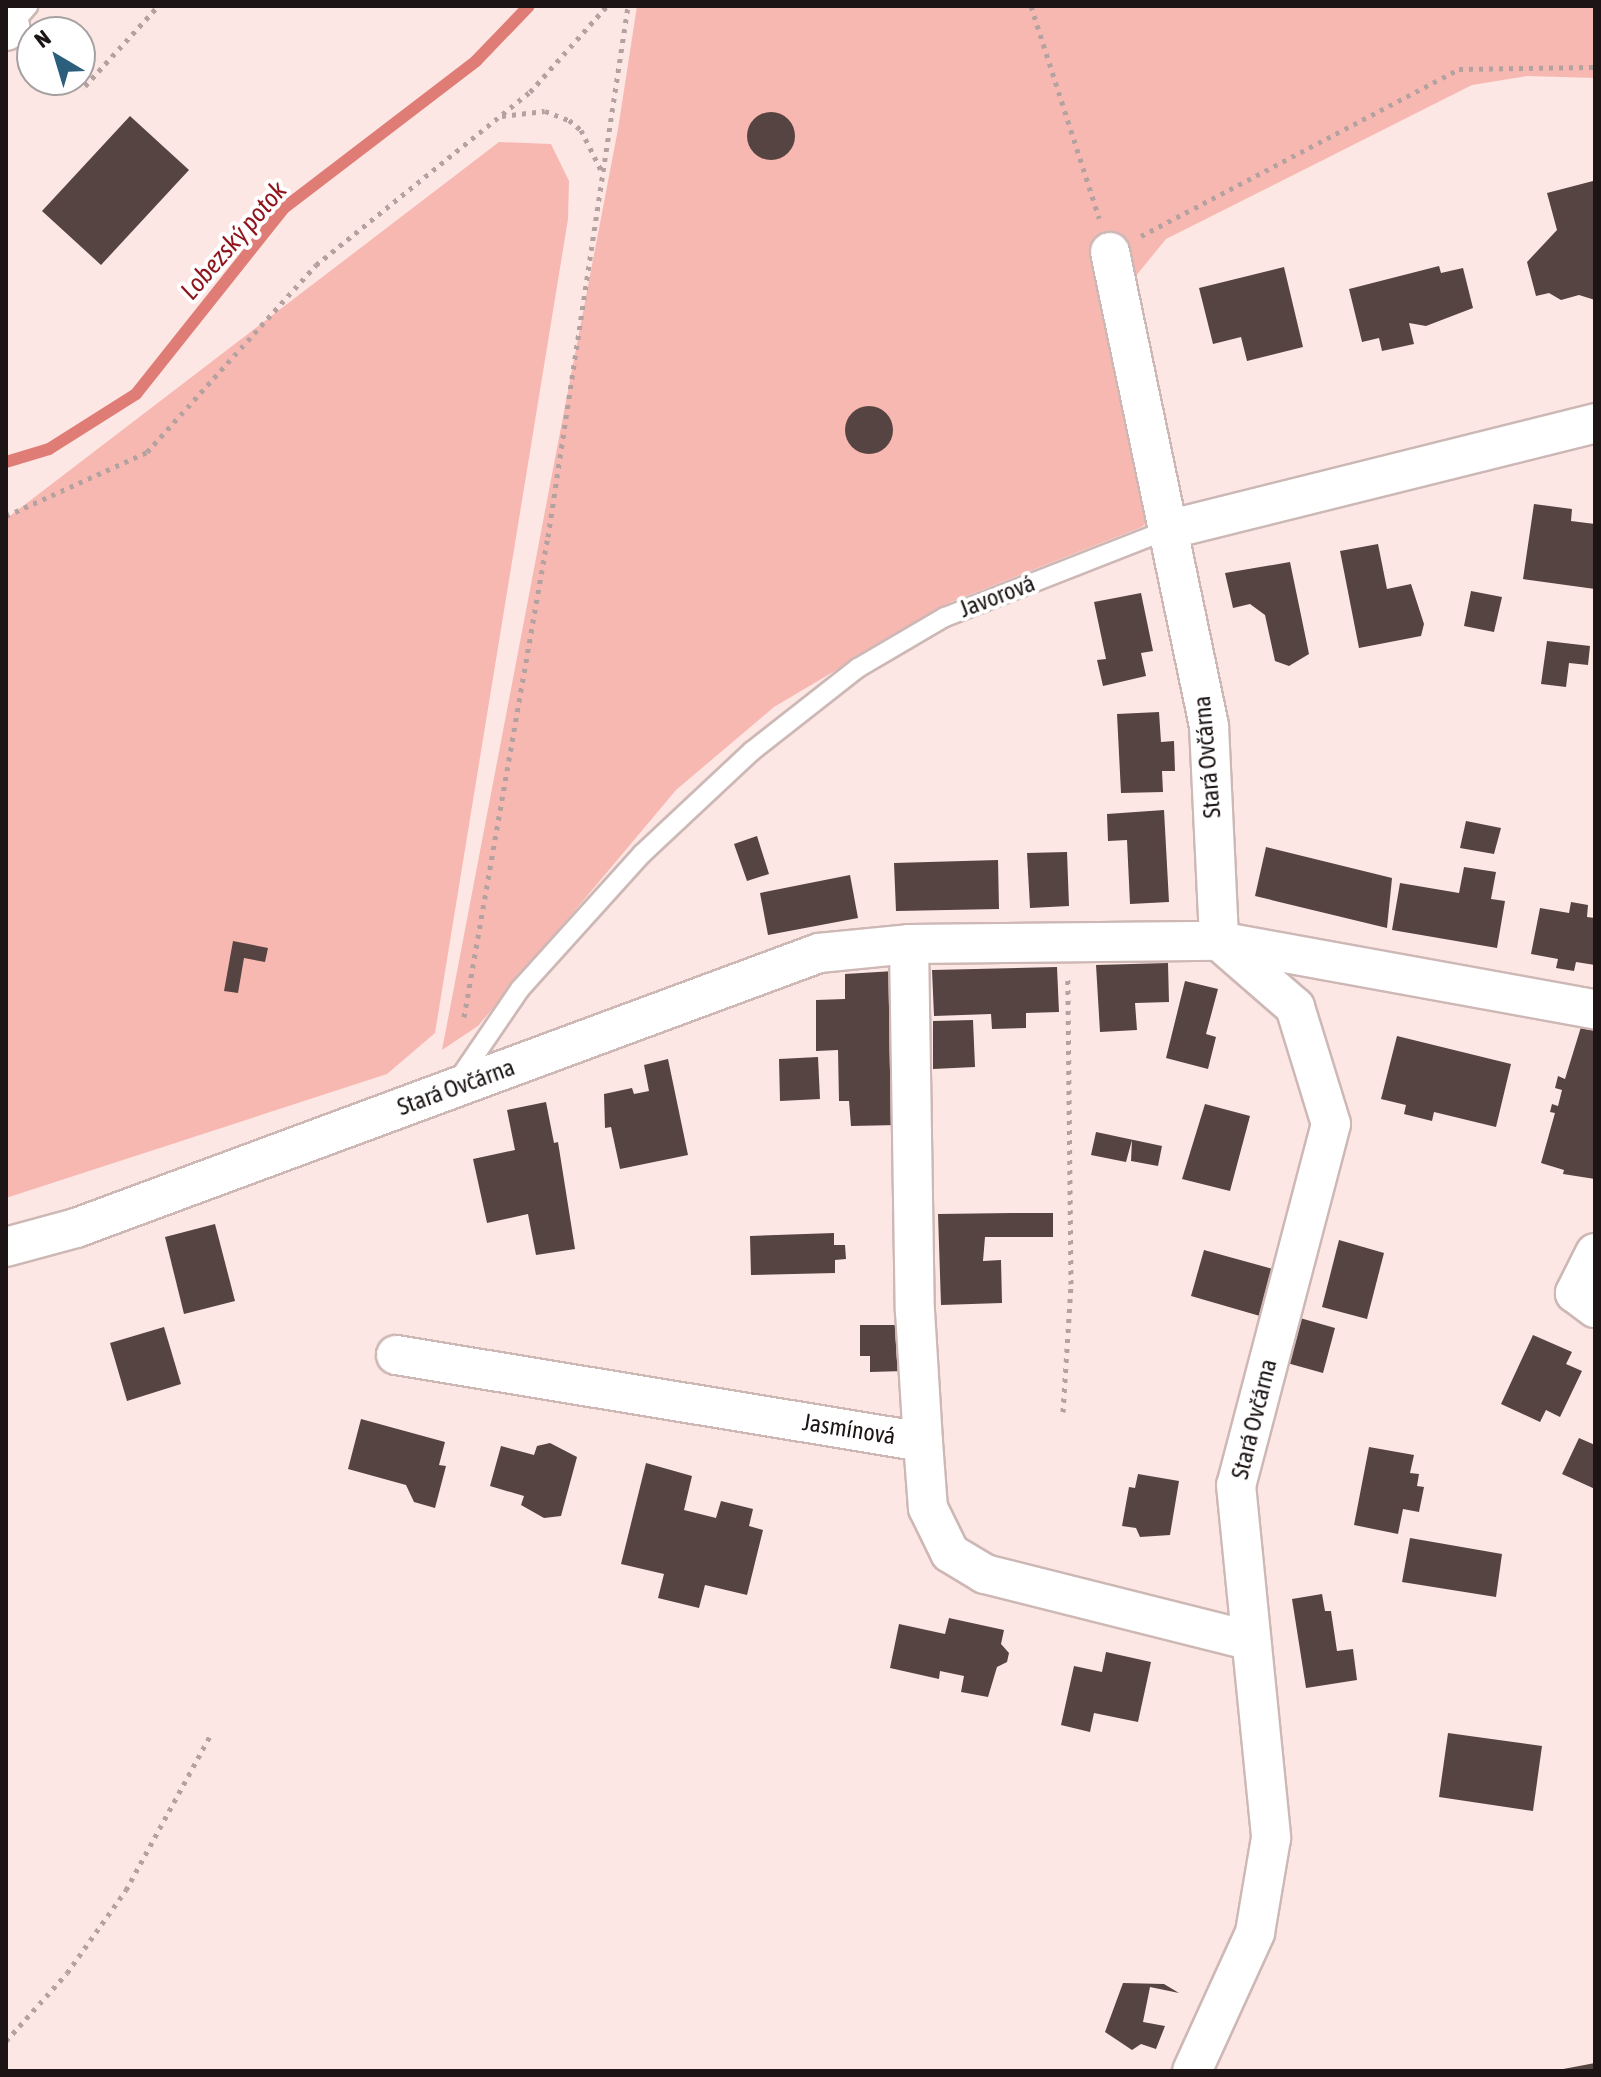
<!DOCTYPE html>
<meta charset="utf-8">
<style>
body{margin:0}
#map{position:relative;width:1601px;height:2077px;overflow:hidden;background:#fde7e4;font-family:"Asap Condensed",sans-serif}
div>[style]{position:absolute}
.green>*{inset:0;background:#f8b8b2}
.stream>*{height:12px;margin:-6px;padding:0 6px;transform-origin:6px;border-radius:6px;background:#df7c75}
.building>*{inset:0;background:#564442}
.round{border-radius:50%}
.path>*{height:5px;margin-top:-2.5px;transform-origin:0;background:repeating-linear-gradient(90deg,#b4a2a0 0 4px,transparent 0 10px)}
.roads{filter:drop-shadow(2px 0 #cdb8b6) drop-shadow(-2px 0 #cdb8b6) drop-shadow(0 2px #cdb8b6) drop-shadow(0 -2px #cdb8b6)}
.lane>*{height:18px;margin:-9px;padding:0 9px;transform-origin:9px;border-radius:9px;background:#fff}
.street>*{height:38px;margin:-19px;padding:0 19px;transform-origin:19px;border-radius:19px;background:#fff}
span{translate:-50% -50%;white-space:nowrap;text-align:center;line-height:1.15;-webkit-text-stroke:8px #fff;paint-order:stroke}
.street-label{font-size:24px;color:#1d1515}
.water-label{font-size:26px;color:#8e151c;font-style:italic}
.frame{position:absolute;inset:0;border:8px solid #1d1515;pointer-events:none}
.north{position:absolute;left:16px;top:16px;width:80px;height:80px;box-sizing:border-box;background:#fff;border:2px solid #a5a1a1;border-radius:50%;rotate:322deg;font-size:22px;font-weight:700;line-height:32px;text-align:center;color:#1d1515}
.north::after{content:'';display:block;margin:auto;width:28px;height:36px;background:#2b5f7b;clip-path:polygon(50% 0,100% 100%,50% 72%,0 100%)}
</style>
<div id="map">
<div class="green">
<div style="clip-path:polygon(637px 6px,1595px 6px,1595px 78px,1527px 76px,1472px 85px,1166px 239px,1135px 277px,1176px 494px,1142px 527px,951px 602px,774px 707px,676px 790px,478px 1026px,442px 1050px,618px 129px)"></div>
<div style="clip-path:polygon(499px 142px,551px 144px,569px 181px,568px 219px,435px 1033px,387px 1074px,6px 1198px,6px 519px)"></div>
</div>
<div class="stream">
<div style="left:6px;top:462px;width:45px;rotate:-16.8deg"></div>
<div style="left:49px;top:449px;width:103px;rotate:-32.3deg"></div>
<div style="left:136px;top:394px;width:238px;rotate:-51.5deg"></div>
<div style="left:284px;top:208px;width:242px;rotate:-37.4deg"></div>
<div style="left:476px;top:61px;width:76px;rotate:-46.1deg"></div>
</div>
<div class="building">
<div class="round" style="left:747px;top:112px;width:48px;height:48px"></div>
<div style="clip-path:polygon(130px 116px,189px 170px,101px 265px,42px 211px)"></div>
<div style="clip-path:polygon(1593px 181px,1595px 300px,1579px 295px,1561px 300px,1549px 293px,1536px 296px,1527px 262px,1557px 230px,1547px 193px)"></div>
<div style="clip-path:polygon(1439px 266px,1441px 273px,1463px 268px,1473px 308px,1426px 326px,1409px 323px,1414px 344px,1382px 351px,1379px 338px,1362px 342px,1349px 289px)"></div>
<div style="clip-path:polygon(1284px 267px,1303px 347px,1247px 361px,1241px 337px,1213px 344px,1199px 288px)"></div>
<div class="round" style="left:845px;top:406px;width:48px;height:48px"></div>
<div style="clip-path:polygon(1534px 504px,1572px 509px,1571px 521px,1595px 524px,1595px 589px,1523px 579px)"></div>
<div style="clip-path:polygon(1378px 544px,1387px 589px,1411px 584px,1424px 624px,1421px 636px,1359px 648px,1340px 551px)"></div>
<div style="clip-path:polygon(1290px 562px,1309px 654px,1289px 666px,1275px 661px,1265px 615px,1250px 604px,1233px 608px,1225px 573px)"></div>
<div style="clip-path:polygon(1471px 591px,1502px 597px,1494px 632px,1464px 626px)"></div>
<div style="clip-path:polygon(1141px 593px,1153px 651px,1141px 653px,1146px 676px,1103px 686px,1097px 660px,1106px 659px,1094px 602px)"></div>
<div style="clip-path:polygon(1547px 641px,1590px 646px,1588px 665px,1569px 663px,1566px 687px,1541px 684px)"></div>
<div style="clip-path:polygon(1159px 712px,1161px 742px,1174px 741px,1175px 771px,1162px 771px,1163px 792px,1121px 793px,1117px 714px)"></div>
<div style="clip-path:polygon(1164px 810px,1169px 902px,1130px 904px,1127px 840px,1108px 841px,1107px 814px)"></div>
<div style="clip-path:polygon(1466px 821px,1501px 828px,1494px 854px,1460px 848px)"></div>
<div style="clip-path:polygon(757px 836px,769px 874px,747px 881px,734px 844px)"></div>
<div style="clip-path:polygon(1266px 847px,1392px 878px,1387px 928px,1255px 896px)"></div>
<div style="clip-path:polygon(1067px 852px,1069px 906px,1030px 908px,1027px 853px)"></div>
<div style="clip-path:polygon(998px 860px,999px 909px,896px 911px,894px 863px)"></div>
<div style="clip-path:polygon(1464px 867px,1496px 872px,1491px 899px,1505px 901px,1497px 948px,1392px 930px,1400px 883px,1459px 893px)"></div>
<div style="clip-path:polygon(850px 875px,858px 918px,768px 935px,760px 893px)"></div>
<div style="clip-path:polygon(1571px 902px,1588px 905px,1587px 917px,1595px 918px,1595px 965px,1576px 962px,1574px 971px,1556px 968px,1558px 959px,1531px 954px,1540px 908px,1569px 913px)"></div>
<div style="clip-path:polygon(233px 941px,268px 948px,265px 962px,244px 958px,238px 993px,224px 991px)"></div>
<div style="clip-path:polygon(1168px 963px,1169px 1002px,1135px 1003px,1137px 1030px,1100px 1032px,1096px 965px)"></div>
<div style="clip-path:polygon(1057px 967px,1059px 1012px,1026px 1013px,1026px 1028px,992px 1029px,991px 1014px,934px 1016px,932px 970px)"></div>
<div style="clip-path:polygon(894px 971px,898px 1125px,851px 1126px,849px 1101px,839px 1101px,838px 1050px,816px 1051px,816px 1000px,845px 999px,845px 974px)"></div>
<div style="clip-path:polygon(1185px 981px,1218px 989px,1206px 1034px,1216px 1037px,1208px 1069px,1166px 1058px)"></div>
<div style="clip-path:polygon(973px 1020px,975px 1067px,933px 1069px,933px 1021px)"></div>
<div style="clip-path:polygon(1581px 1027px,1595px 1031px,1595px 1179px,1563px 1174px,1564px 1170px,1541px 1163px,1555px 1113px,1550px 1112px,1552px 1104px,1558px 1106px,1562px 1090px,1555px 1088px,1558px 1076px,1565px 1079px)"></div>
<div style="clip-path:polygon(1397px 1036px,1511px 1064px,1496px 1127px,1434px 1112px,1432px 1121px,1404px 1114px,1406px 1105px,1381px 1099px)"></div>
<div style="clip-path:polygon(818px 1057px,820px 1099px,780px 1101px,779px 1059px)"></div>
<div style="clip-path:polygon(668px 1059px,688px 1155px,620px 1169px,611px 1127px,605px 1128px,604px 1094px,632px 1088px,634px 1094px,649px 1091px,644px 1065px)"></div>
<div style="clip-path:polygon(546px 1102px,554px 1143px,558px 1142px,575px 1249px,536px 1255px,528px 1214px,487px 1223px,473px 1159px,515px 1150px,507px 1110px)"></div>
<div style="clip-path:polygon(1205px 1104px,1250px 1116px,1230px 1191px,1182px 1179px)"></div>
<div style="clip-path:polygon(1096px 1132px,1162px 1146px,1158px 1166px,1131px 1161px,1132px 1140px,1126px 1162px,1091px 1155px)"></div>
<div style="clip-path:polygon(1012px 1213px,1053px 1213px,1053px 1237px,985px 1237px,983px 1261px,1001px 1260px,1002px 1303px,941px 1305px,938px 1214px)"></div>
<div style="clip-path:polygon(215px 1224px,235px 1301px,184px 1314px,165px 1237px)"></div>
<div style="clip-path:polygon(834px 1233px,834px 1245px,845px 1245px,846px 1259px,835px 1260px,835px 1273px,751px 1275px,750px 1236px)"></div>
<div style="clip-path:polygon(1339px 1240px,1384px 1253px,1367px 1319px,1322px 1307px)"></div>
<div style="clip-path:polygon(1204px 1250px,1273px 1269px,1260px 1316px,1191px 1296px)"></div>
<div style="clip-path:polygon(1300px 1318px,1335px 1328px,1323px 1373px,1287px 1363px)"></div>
<div style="clip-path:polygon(860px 1325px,904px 1325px,904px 1371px,870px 1372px,870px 1356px,860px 1356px)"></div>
<div style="clip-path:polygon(164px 1327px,181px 1384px,127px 1401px,110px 1343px)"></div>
<div style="clip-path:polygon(1533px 1335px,1572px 1352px,1566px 1364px,1582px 1371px,1560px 1417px,1546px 1410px,1540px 1422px,1501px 1404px)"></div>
<div style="clip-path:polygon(361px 1419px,445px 1442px,439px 1465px,446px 1466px,435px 1508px,414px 1502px,406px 1485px,348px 1469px)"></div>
<div style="clip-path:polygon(1579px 1438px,1595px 1445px,1595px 1489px,1562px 1474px)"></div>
<div style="clip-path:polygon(550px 1443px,577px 1457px,561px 1516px,544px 1518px,521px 1505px,524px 1496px,490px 1486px,501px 1446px,534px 1455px,537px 1446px)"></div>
<div style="clip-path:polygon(1369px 1447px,1414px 1455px,1410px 1473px,1419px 1474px,1417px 1486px,1424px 1487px,1419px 1512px,1403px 1509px,1398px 1534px,1354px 1525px)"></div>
<div style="clip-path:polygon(646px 1463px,692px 1476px,684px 1510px,716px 1518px,721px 1501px,753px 1509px,749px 1526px,763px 1530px,747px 1595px,705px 1585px,699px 1608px,658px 1598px,664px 1574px,621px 1564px)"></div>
<div style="clip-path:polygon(1138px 1474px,1179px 1481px,1170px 1535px,1140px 1537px,1136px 1528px,1122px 1526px,1129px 1487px,1135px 1488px)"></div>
<div style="clip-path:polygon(1410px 1538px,1502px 1554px,1496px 1597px,1402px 1582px)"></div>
<div style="clip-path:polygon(1322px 1594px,1325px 1611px,1331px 1611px,1337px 1651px,1353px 1649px,1357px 1680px,1306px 1688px,1292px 1599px)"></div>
<div style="clip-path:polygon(949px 1618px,1004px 1630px,1001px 1644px,1009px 1653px,1007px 1662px,997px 1667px,988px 1697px,961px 1692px,964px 1676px,940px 1671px,939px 1679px,890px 1668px,899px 1624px,945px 1634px)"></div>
<div style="clip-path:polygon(1106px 1652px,1151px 1662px,1138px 1722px,1094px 1713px,1090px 1732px,1061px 1725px,1074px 1666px,1102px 1672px)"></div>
<div style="clip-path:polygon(1448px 1733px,1542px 1746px,1533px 1811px,1439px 1797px)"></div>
<div style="clip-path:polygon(1123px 1983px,1164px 1984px,1179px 1993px,1150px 1987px,1143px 2022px,1165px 2026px,1156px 2049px,1141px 2044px,1132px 2050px,1105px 2032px)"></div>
<div style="clip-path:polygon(1595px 2063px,1595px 2071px,1558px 2071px,1558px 2070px)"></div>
</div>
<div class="path">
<div style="left:1031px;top:6px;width:223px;rotate:72.2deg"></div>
<div style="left:77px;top:80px;width:10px;rotate:37deg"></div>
<div style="left:85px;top:86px;width:108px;rotate:-47.6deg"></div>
<div style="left:502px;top:116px;width:43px;rotate:-6.6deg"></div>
<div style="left:545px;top:111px;width:26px;rotate:21deg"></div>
<div style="left:569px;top:120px;width:16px;rotate:40deg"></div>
<div style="left:581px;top:130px;width:49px;rotate:63.4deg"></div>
<div style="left:1141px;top:236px;width:359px;rotate:-27.7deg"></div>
<div style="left:1459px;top:69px;width:136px;rotate:-0.8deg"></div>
<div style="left:6px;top:516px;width:155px;rotate:-24.4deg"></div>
<div style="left:147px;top:452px;width:252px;rotate:-47.9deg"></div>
<div style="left:316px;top:265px;width:275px;rotate:-39deg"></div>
<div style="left:530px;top:92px;width:115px;rotate:-48.2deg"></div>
<div style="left:464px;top:1017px;width:487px;rotate:-80.1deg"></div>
<div style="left:548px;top:537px;width:537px;rotate:-81.43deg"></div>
<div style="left:1063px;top:1412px;width:128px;rotate:-86.4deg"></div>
<div style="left:1071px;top:1284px;width:305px;rotate:-90.6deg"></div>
<div style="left:6px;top:2041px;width:91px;rotate:-48.1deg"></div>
<div style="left:67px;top:1973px;width:102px;rotate:-54.6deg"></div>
<div style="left:126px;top:1890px;width:175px;rotate:-61.4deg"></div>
</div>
<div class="roads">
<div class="lane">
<div style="left:10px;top:27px;width:28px;rotate:-49deg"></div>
<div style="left:458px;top:1080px;width:110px;rotate:-55.7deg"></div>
<div style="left:520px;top:989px;width:182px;rotate:-47.9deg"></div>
<div style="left:642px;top:854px;width:151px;rotate:-43.1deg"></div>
<div style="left:752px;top:751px;width:135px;rotate:-38.1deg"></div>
<div style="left:858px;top:668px;width:101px;rotate:-30.4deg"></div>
<div style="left:945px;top:617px;width:238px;rotate:-21.4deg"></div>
</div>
<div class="street">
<div style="left:6px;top:31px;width:6px;rotate:-45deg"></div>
<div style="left:1110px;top:252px;width:484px;rotate:78.2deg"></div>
<div style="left:1209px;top:726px;width:215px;rotate:87.3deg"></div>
<div style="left:1219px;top:941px;width:101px;rotate:41deg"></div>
<div style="left:1295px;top:1007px;width:122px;rotate:72.9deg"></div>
<div style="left:1331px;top:1124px;width:373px;rotate:104.7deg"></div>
<div style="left:1236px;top:1485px;width:355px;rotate:84.3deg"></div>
<div style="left:1271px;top:1838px;width:96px;rotate:99.6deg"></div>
<div style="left:1255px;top:1933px;width:152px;rotate:114.5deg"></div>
<div style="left:1167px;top:530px;width:441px;rotate:-14deg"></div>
<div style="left:909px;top:944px;width:367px;rotate:89.1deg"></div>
<div style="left:915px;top:1311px;width:131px;rotate:86.5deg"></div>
<div style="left:6px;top:1247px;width:73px;rotate:-15.2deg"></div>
<div style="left:76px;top:1228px;width:792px;rotate:-20.31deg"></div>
<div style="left:819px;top:953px;width:90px;rotate:-5.7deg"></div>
<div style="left:909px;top:944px;width:310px;rotate:-0.6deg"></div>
<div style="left:1219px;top:941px;width:382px;rotate:10.3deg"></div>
<div style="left:1595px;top:1253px;width:45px;rotate:116.6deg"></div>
<div style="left:1575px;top:1293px;width:25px;rotate:37deg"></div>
<div style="left:396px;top:1355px;width:534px;rotate:9.37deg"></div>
<div style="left:923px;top:1442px;width:66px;rotate:85.7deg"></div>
<div style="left:928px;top:1508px;width:50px;rotate:63.9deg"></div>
<div style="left:950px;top:1553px;width:41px;rotate:31deg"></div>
<div style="left:985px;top:1574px;width:274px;rotate:14.1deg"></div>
</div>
</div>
<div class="street-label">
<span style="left:997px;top:596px;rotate:-21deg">Javorová</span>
<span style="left:1207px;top:757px;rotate:-95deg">Stará Ovčárna</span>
<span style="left:456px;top:1087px;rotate:-20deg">Stará Ovčárna</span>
<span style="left:1254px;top:1419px;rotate:-76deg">Stará Ovčárna</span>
<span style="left:849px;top:1429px;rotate:9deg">Jasmínová</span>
</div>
<div class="water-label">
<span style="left:234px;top:241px;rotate:-49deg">Lobezský potok</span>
</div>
<div class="frame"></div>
<div class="north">N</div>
</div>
